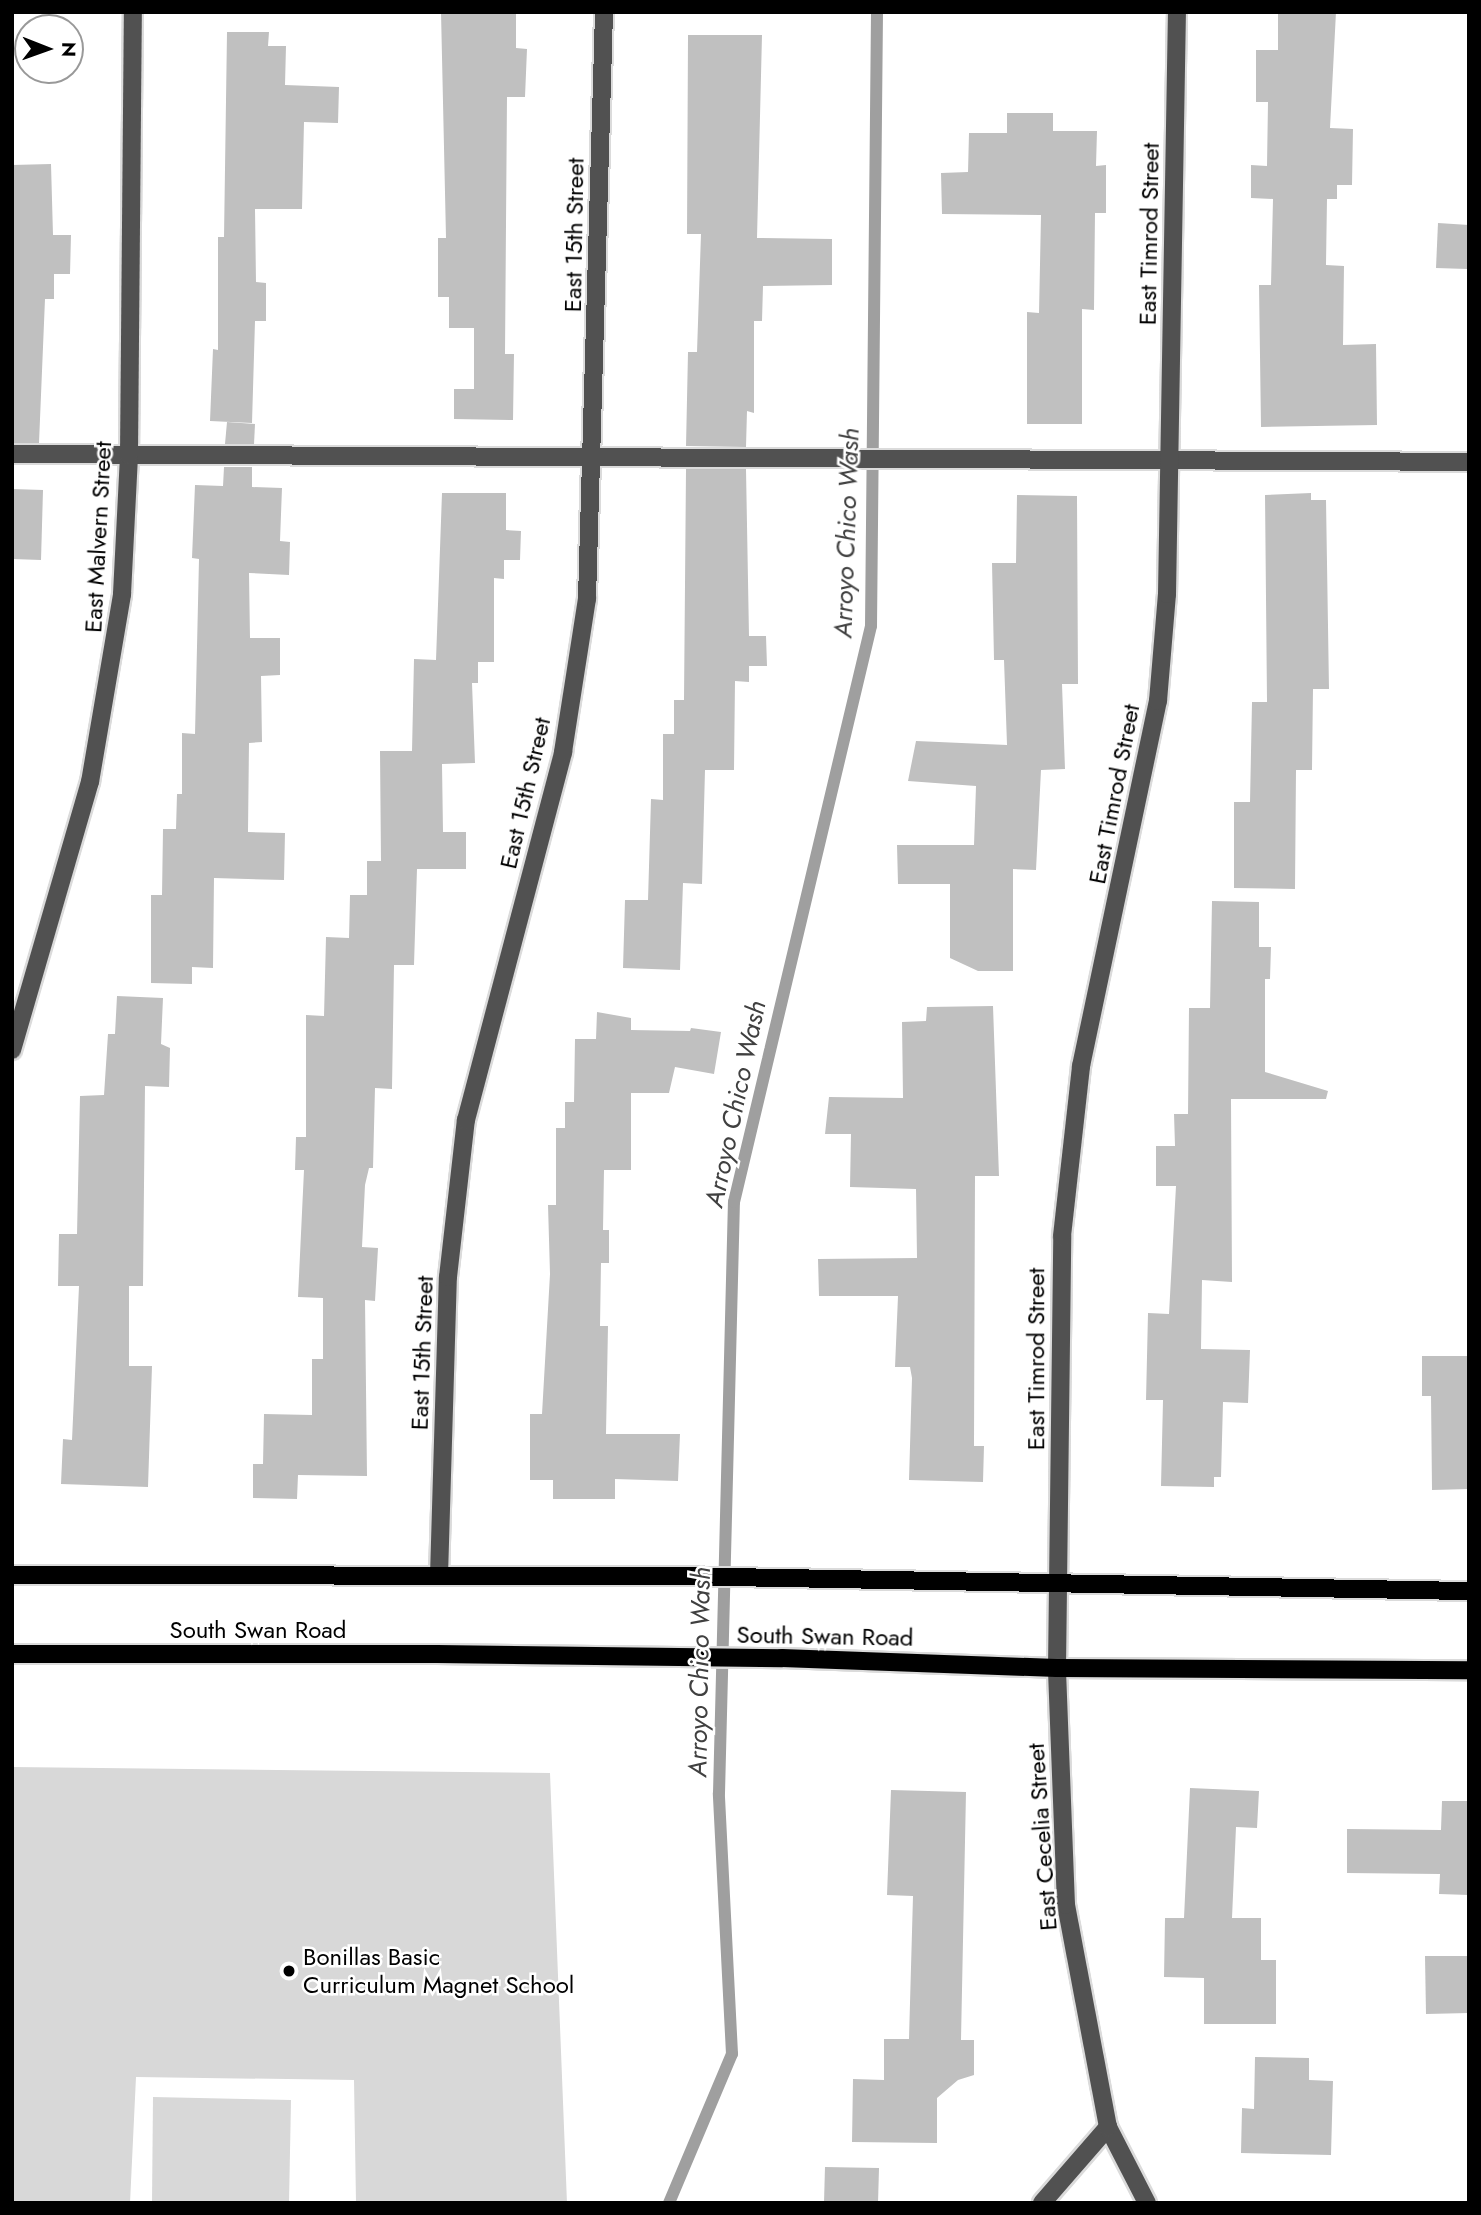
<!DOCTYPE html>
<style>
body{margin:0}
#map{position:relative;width:1481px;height:2215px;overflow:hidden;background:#fff;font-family:Jost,sans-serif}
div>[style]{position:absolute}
.green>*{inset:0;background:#d8d8d8}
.stream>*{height:12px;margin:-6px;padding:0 6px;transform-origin:6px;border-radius:6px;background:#9f9f9f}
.building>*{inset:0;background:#c0c0c0}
.roads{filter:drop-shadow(2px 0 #dbdbdb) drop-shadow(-2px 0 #dbdbdb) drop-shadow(0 2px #dbdbdb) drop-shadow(0 -2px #dbdbdb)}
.minor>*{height:18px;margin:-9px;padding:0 9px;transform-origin:9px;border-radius:9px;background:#515151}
.major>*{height:18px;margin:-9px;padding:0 9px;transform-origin:9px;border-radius:9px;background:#000}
.dots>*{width:19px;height:19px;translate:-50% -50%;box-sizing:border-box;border:4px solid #fff;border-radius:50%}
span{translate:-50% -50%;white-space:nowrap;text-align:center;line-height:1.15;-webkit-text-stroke:5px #fff;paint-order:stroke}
.street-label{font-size:24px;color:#000}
.poi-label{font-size:24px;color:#000}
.left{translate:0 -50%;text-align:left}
.water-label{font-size:26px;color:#404040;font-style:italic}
.frame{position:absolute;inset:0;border:14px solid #000;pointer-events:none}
.north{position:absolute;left:14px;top:14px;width:70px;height:70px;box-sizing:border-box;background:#fff;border:2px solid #999;border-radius:50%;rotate:91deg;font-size:19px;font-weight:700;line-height:28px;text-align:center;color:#000}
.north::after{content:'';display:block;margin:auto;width:24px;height:32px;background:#000;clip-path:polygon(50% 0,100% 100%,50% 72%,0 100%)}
</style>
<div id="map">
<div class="green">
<div style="clip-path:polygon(12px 1767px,550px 1773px,567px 2203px,356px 2203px,354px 2080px,136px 2077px,130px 2203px,12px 2203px)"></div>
<div style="clip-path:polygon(153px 2097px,291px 2100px,289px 2203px,152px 2203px)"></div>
</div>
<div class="stream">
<div style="left:669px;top:2203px;width:162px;rotate:-67.1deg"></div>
<div style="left:732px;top:2054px;width:261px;rotate:-92.9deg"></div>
<div style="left:719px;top:1793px;width:591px;rotate:-88.55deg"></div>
<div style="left:734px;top:1202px;width:592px;rotate:-76.62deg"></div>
<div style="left:871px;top:626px;width:614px;rotate:-89.44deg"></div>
</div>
<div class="building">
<div style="clip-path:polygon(441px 12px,516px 12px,516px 48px,527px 49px,525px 97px,507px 97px,505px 354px,514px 354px,513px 420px,454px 419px,454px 389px,474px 389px,474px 328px,449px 328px,449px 297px,438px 297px,438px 238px,446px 238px)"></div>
<div style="clip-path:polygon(1278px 12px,1336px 12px,1330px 128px,1353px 129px,1352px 185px,1337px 185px,1337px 199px,1327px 199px,1326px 265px,1344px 266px,1343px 345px,1376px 344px,1377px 425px,1261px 427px,1259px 285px,1271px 285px,1273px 199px,1251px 198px,1251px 165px,1267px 166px,1268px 102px,1256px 102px,1256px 50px,1278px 50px)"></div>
<div style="clip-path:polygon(227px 32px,269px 32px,268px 46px,286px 46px,285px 85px,339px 87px,338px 123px,304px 122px,302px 209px,255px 209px,256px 282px,266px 283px,266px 321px,255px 321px,252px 423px,210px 421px,213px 349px,218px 350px,218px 237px,224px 237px)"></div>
<div style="clip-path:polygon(688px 35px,762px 35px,757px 238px,832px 239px,832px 285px,763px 286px,762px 321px,754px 321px,754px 413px,747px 411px,746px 447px,686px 446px,688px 352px,697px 352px,701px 234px,687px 234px)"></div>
<div style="clip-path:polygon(1007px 113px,1053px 113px,1053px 131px,1097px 131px,1096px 166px,1106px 165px,1106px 213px,1095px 213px,1094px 310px,1082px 309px,1082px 424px,1027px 424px,1027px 312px,1039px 313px,1041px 215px,942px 214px,941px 173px,968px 172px,969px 133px,1007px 133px)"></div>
<div style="clip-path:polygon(51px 164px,53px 235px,71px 235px,70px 274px,54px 274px,54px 299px,45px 299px,39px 443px,12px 443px,12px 165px)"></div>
<div style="clip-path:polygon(1438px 223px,1469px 225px,1467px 269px,1436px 268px)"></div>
<div style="clip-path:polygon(227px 422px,255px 424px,254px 444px,225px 444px)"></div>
<div style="clip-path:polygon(224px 467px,252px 467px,252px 487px,282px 488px,280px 541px,290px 542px,289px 575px,249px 573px,250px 638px,280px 638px,280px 675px,261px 676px,262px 742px,249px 743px,248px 832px,285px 833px,284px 880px,214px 878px,213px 968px,192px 967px,192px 984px,151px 983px,151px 895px,162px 895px,163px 829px,176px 829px,177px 794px,182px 794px,182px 733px,195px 734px,199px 559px,192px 558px,195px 485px,223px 486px)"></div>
<div style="clip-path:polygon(686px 469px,746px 469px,749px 636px,766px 636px,767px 666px,749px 666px,749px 682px,735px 681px,734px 770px,705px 770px,702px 884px,683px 883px,680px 970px,623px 968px,625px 900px,648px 900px,651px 799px,663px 800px,663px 734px,674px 734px,674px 700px,684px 700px)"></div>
<div style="clip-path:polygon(12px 489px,43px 490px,41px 560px,12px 559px)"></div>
<div style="clip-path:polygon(442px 493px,506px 493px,506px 530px,521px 531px,520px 560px,504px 560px,504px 579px,494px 578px,494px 662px,478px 662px,478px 683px,472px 683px,475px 763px,442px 764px,443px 832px,466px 832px,466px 869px,417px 869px,414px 965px,394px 965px,392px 1089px,375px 1088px,373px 1168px,369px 1168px,365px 1185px,362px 1247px,378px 1248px,375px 1301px,365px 1300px,367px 1476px,298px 1475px,297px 1499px,253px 1498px,253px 1464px,263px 1464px,264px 1414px,312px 1415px,312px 1359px,323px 1359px,323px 1298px,298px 1297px,304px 1170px,295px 1170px,296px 1137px,306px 1137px,306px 1015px,324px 1016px,326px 937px,349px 938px,350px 895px,367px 895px,367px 861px,381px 861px,380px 751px,412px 751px,414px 659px,436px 660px)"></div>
<div style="clip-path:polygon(1311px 493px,1311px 500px,1326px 500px,1329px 689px,1313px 689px,1312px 770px,1296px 770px,1295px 889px,1234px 888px,1234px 802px,1250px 802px,1252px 702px,1267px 702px,1265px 495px)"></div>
<div style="clip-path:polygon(1017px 495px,1077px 496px,1078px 684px,1062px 684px,1065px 769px,1041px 770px,1036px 870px,1013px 869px,1013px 971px,978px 971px,950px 958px,950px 884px,898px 884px,897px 845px,974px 845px,976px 786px,908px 781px,916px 741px,1007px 745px,1004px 660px,994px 660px,992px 563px,1016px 563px)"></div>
<div style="clip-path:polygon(1212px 901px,1259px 902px,1259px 947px,1271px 947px,1270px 979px,1265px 979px,1265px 1072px,1328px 1091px,1326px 1099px,1231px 1099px,1232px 1282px,1202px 1280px,1201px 1349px,1250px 1350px,1248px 1403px,1223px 1402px,1221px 1477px,1214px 1477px,1214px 1487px,1161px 1486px,1163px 1400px,1146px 1400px,1148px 1313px,1169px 1314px,1176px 1186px,1156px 1186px,1156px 1146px,1175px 1146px,1174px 1114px,1188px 1114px,1189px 1008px,1210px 1008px)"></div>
<div style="clip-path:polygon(117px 996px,163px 998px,161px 1044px,170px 1048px,169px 1087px,145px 1086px,143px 1286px,129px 1286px,129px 1366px,152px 1366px,148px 1487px,61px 1484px,63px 1439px,72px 1440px,79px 1286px,58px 1286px,59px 1234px,77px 1234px,80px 1096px,104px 1095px,108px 1034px,115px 1034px)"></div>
<div style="clip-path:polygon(993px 1006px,999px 1176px,975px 1176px,974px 1446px,984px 1446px,983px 1482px,909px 1480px,912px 1378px,910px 1367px,895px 1367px,898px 1296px,819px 1296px,818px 1259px,917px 1258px,916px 1189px,850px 1187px,851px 1134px,825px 1134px,829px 1097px,903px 1098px,902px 1022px,926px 1021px,927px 1007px)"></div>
<div style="clip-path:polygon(597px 1012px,631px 1018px,631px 1030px,690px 1031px,691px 1028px,721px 1032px,714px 1074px,675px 1067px,669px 1093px,631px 1093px,631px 1170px,604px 1170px,603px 1230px,609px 1230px,609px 1263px,601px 1263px,600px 1326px,608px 1326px,606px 1434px,680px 1434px,678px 1481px,615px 1479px,615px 1499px,553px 1499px,553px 1480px,530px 1480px,530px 1414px,542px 1414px,550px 1274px,548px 1205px,556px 1205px,556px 1128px,565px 1128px,565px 1102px,574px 1102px,575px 1039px,596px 1039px)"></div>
<div style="clip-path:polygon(1422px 1356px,1469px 1356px,1469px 1489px,1432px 1490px,1431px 1396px,1422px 1396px)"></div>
<div style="clip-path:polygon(1190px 1788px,1259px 1791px,1257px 1828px,1236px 1827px,1232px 1918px,1261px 1918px,1261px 1960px,1276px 1960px,1276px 2024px,1204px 2024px,1204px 1978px,1164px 1977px,1165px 1918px,1184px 1918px)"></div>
<div style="clip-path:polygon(891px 1790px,966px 1792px,961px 2040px,974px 2040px,974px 2075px,958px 2080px,937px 2098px,937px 2143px,852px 2142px,853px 2079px,884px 2080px,884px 2039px,909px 2039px,913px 1896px,887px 1895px)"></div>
<div style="clip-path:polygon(1442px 1801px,1469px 1801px,1469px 1895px,1439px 1894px,1440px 1874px,1347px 1873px,1347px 1829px,1441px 1830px)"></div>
<div style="clip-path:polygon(1425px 1956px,1469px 1956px,1469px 2013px,1426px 2014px)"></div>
<div style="clip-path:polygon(1255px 2057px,1309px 2058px,1309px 2080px,1333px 2081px,1331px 2155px,1241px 2153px,1242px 2108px,1254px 2109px)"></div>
<div style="clip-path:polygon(825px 2167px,879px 2168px,878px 2203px,824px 2203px)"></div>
</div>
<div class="roads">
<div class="minor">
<div style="left:12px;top:454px;width:1457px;rotate:0.31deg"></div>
<div style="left:12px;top:1050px;width:279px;rotate:-73.8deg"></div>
<div style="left:90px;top:782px;width:191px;rotate:-80.3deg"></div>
<div style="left:122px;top:594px;width:139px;rotate:-87.1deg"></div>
<div style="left:129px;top:455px;width:443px;rotate:-89.5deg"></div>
<div style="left:439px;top:1576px;width:299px;rotate:-88.3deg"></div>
<div style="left:448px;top:1277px;width:158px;rotate:-83.5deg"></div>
<div style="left:466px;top:1120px;width:381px;rotate:-75.2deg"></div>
<div style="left:563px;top:752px;width:155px;rotate:-81.1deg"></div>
<div style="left:587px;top:599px;width:587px;rotate:-88.34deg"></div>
<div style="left:1042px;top:2203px;width:101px;rotate:-49deg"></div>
<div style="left:1147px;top:2203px;width:85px;rotate:-117.2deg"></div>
<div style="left:1108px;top:2127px;width:226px;rotate:-100.7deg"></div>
<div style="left:1066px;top:1905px;width:237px;rotate:-92.2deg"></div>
<div style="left:1057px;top:1668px;width:432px;rotate:-89.3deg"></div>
<div style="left:1062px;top:1236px;width:171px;rotate:-83.6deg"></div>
<div style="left:1081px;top:1066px;width:373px;rotate:-78.1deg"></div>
<div style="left:1158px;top:701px;width:107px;rotate:-85.2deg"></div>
<div style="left:1167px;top:594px;width:582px;rotate:-89.02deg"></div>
</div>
<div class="major">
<div style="left:12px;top:1575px;width:665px;rotate:0.09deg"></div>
<div style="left:677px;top:1576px;width:792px;rotate:1.09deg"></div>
<div style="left:12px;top:1654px;width:425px"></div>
<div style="left:437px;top:1654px;width:345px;rotate:0.7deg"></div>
<div style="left:782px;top:1658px;width:275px;rotate:2.1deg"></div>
<div style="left:1057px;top:1668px;width:412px;rotate:0.3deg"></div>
</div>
</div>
<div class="dots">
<div style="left:289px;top:1971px;background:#000"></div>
</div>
<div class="street-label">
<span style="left:1149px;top:234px;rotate:-89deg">East Timrod Street</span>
<span style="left:574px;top:235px;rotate:-89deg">East 15th Street</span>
<span style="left:98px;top:537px;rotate:-87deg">East Malvern Street</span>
<span style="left:525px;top:793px;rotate:-77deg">East 15th Street</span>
<span style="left:1114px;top:794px;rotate:-79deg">East Timrod Street</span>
<span style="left:422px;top:1353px;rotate:-88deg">East 15th Street</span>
<span style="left:1036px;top:1359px;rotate:-90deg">East Timrod Street</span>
<span style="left:258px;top:1630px">South Swan Road</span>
<span style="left:825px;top:1636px;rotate:1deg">South Swan Road</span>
<span style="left:1042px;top:1837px;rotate:-94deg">East Cecelia Street</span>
</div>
<div class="poi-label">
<span class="left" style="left:303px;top:1971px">Bonillas Basic<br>Curriculum Magnet School</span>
</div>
<div class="water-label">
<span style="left:847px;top:533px;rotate:-88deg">Arroyo Chico Wash</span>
<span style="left:736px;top:1104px;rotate:-78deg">Arroyo Chico Wash</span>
<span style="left:700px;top:1672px;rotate:-89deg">Arroyo Chico Wash</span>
</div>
<div class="frame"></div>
<div class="north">N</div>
</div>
